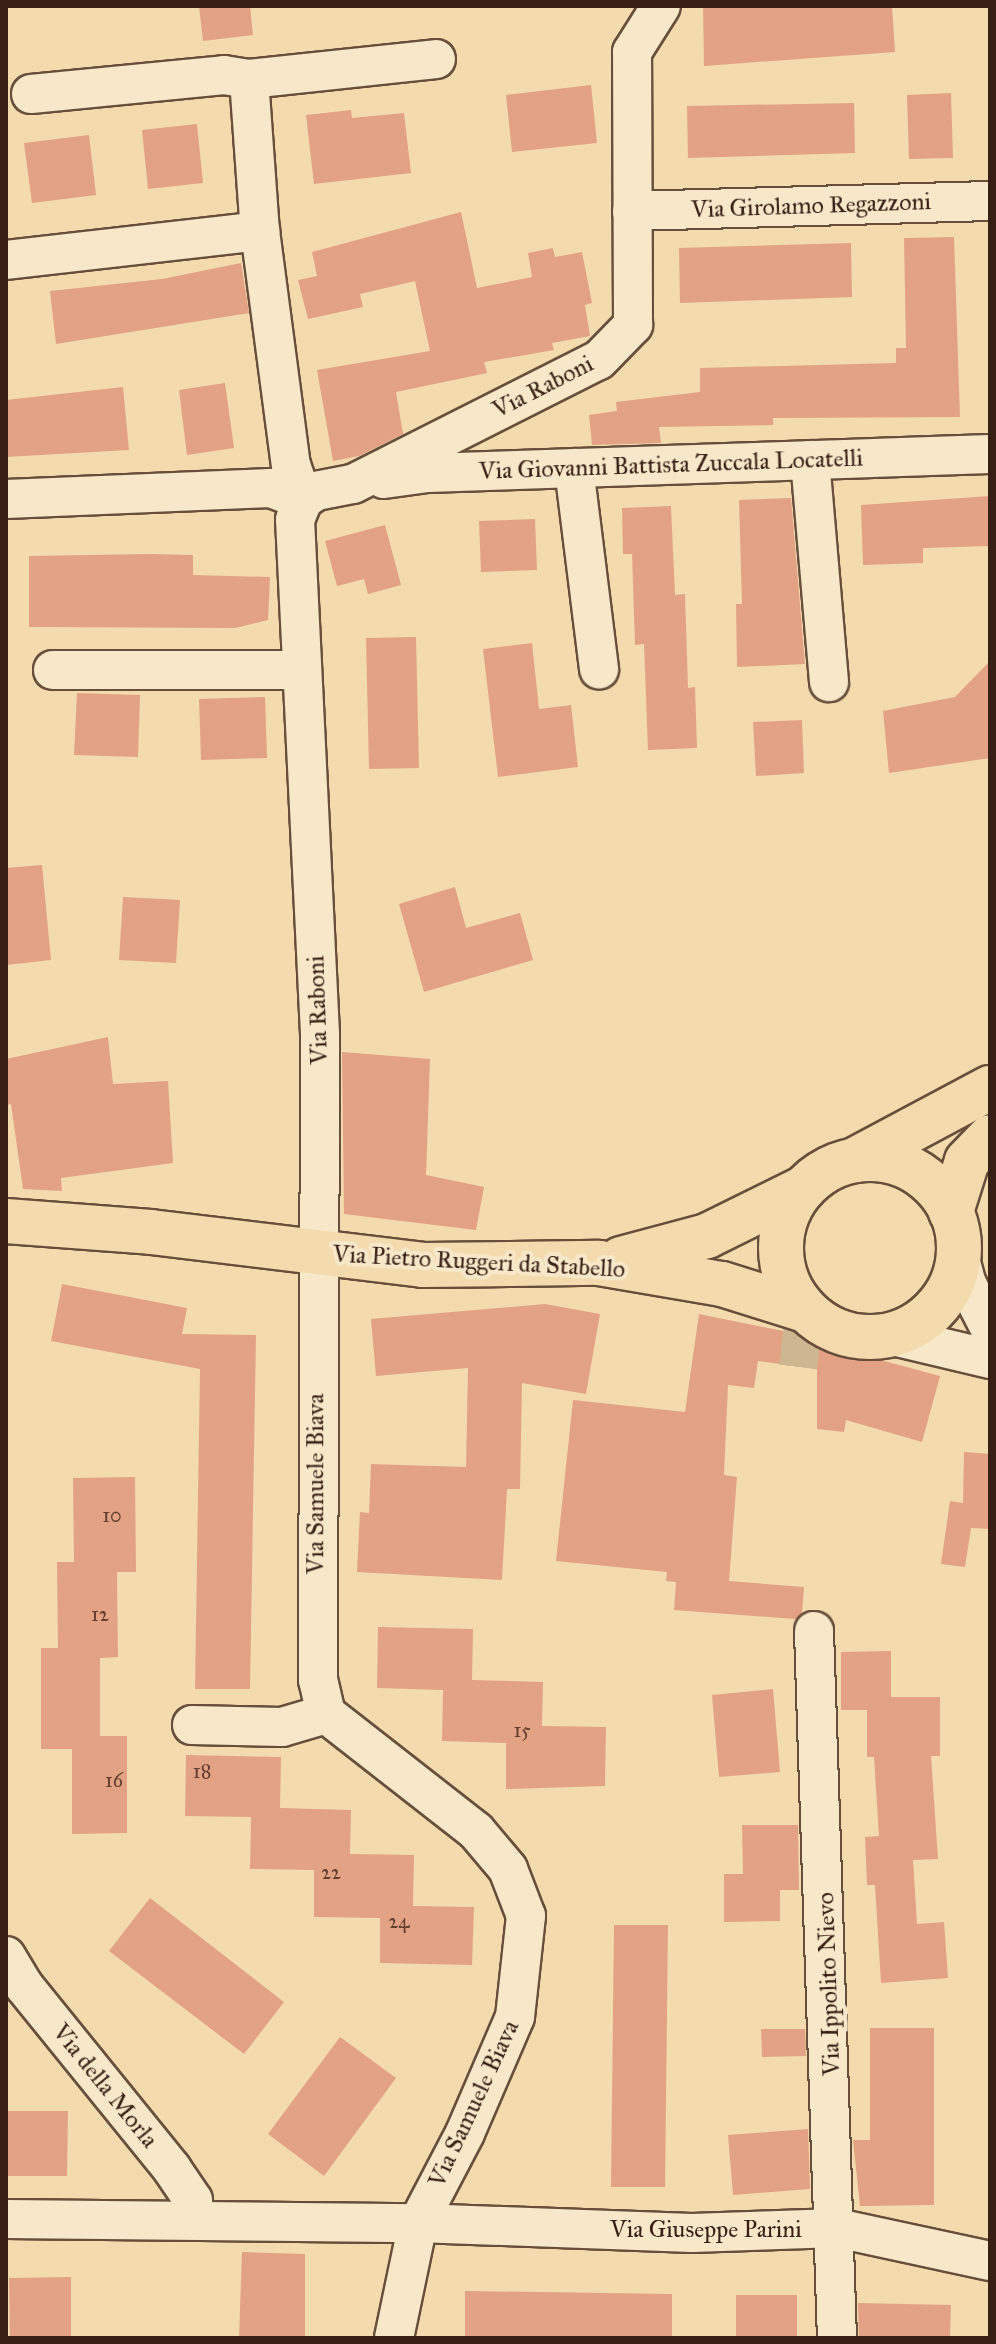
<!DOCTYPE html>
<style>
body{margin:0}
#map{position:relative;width:996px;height:2344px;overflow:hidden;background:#f3dbae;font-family:"IM FELL Great Primer",serif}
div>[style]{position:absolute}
.building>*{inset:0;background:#e3a283}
.minor-tunnel>*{height:38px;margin-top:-19px;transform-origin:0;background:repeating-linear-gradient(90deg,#ceb690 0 38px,transparent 0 57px)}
.roads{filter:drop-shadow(2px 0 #674f3c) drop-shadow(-2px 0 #674f3c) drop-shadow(0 2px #674f3c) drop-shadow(0 -2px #674f3c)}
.minor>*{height:38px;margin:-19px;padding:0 19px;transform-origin:19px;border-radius:19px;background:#f7e8ca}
.major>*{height:44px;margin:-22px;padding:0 22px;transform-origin:22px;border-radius:22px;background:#f3dbae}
.major>.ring{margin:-22px;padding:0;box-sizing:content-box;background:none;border:44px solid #f3dbae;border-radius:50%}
.highway>*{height:44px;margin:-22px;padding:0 22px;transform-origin:22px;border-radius:22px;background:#f3dbae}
span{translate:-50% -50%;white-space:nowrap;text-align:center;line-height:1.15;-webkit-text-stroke:8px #f7e8ca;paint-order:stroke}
.number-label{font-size:20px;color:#634031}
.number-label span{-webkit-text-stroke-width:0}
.street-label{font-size:24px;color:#382016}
.frame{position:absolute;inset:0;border:8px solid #382016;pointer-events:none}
</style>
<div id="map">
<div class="building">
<div style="clip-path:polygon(199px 6px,250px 6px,253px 35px,203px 41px)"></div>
<div style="clip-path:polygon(703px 6px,892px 6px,895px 52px,704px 66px)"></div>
<div style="clip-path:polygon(591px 85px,597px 143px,512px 152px,506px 95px)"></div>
<div style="clip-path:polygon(951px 93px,953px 158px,909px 159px,907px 95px)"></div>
<div style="clip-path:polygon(854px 103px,855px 153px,688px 158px,687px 106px)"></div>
<div style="clip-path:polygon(351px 110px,352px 118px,404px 113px,411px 173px,314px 184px,306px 115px)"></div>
<div style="clip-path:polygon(197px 124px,203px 183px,148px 189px,142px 130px)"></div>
<div style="clip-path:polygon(89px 135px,96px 195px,32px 203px,24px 143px)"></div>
<div style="clip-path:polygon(461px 212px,477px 288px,532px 277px,528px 253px,553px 248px,555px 257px,582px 252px,592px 303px,585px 305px,590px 336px,552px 343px,554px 350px,484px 362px,487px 373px,396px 392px,403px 434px,359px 456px,333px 461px,317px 370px,430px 351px,415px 281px,360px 294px,363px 307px,308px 319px,298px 280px,317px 276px,312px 252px)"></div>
<div style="clip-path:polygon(954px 237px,960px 417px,773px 418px,773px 425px,659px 427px,661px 443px,592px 445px,589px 415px,617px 411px,616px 402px,700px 392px,700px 368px,896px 363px,896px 348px,906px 348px,904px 238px)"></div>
<div style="clip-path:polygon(851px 243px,852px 297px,680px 303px,679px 248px)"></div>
<div style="clip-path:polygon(241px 263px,249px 313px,56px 344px,50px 291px,162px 279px)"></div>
<div style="clip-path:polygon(225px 383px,234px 448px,187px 455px,179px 390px)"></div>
<div style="clip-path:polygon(123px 387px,129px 450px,6px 457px,6px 400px)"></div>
<div style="clip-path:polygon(990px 496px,990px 546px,923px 548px,923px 563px,863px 565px,861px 505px)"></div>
<div style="clip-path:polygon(791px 498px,805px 664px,737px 667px,736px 604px,742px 604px,739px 500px)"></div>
<div style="clip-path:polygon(671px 506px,675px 595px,685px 594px,688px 688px,695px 687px,697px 748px,648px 750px,644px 644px,635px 645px,632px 554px,623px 554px,622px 508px)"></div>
<div style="clip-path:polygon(535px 519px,537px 570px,481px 572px,479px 521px)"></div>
<div style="clip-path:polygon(385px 525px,401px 585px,368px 594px,364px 579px,337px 586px,325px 541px)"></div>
<div style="clip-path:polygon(150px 554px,193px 555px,193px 575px,270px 577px,268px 620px,235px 628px,29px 627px,29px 556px)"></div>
<div style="clip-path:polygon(416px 637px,419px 768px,369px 769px,366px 638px)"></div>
<div style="clip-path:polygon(532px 643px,539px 709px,571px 705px,578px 767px,498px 777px,483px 649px)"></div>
<div style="clip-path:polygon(990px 661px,990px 758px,889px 773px,883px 711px,955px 697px)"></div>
<div style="clip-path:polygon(77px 693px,140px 695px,138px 757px,74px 755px)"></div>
<div style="clip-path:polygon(265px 697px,267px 758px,201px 760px,199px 699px)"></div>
<div style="clip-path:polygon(802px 720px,804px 773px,756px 776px,753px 722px)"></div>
<div style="clip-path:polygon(42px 865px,51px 960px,6px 965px,6px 868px)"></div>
<div style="clip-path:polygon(455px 887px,466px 928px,520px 913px,533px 960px,424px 992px,399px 904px)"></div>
<div style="clip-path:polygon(123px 897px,180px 900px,176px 963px,119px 960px)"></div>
<div style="clip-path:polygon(108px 1037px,113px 1084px,168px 1081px,173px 1163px,61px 1178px,62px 1191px,23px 1189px,11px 1104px,6px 1105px,6px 1059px)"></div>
<div style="clip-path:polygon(342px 1052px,430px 1059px,426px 1175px,484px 1187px,476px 1230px,344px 1214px)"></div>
<div style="clip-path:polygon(62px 1284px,187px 1308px,182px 1334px,256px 1335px,250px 1689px,195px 1689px,200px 1369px,51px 1341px)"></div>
<div style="clip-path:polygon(545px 1304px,600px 1314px,586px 1394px,522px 1383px,520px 1489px,507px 1489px,502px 1580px,357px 1572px,360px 1512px,369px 1513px,371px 1464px,466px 1467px,468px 1368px,376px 1376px,371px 1319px)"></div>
<div style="clip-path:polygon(699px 1314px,798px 1334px,823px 1331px,821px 1344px,940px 1376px,922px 1442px,846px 1420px,844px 1432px,817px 1429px,817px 1369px,758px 1361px,754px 1388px,728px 1385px,724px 1475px,737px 1477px,729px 1581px,804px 1587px,802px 1613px,796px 1619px,674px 1610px,676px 1582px,666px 1581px,667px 1572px,556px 1561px,573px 1400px,685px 1412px)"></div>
<div style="clip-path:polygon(964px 1452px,990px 1454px,990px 1529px,971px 1528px,965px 1567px,941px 1564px,950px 1501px,963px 1503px)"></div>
<div style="clip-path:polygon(135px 1477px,136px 1572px,117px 1572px,118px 1657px,100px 1658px,100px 1736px,127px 1736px,127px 1833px,72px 1834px,72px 1749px,41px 1749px,41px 1648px,58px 1648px,57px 1562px,74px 1562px,73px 1478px)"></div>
<div style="clip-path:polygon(378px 1627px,473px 1629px,472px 1680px,543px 1682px,542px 1726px,606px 1727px,605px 1786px,506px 1789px,506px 1743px,442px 1741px,443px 1690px,377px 1688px)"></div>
<div style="clip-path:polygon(891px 1651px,891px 1697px,940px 1697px,940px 1756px,931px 1756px,938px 1859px,913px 1860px,917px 1924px,944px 1922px,948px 1978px,881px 1983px,875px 1885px,867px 1885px,865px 1837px,879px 1836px,874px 1757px,867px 1757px,867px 1710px,841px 1710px,841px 1652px)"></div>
<div style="clip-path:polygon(773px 1689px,780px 1772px,719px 1777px,712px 1695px)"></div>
<div style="clip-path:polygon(186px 1755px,281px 1757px,280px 1808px,351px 1810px,350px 1854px,414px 1855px,413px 1906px,474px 1907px,472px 1965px,380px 1963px,380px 1918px,314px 1917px,314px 1870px,250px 1869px,251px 1817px,185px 1816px)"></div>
<div style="clip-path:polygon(742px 1825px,798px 1825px,799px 1890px,780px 1890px,780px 1921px,724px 1922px,724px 1874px,743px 1874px)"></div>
<div style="clip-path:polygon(150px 1898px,284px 2002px,244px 2054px,109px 1951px)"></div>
<div style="clip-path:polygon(614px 1925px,668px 1925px,665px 2187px,611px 2187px)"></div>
<div style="clip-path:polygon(870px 2028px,934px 2028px,934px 2205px,860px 2206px,853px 2140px,870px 2140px)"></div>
<div style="clip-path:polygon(761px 2029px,805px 2029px,806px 2056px,762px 2057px)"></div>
<div style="clip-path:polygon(340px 2037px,396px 2078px,324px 2176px,268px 2134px)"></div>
<div style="clip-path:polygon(6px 2111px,68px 2111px,67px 2176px,6px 2176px)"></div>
<div style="clip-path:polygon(808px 2129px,810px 2189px,733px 2195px,728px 2135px)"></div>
<div style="clip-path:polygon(242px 2252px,305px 2254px,305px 2338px,239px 2338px)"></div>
<div style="clip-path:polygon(71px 2277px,71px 2338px,10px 2338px,9px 2278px)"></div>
<div style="clip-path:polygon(465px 2291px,672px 2294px,672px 2338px,465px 2338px)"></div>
<div style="clip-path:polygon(736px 2295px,797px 2295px,797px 2338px,736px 2338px)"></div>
<div style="clip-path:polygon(858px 2303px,951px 2305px,950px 2338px,859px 2338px)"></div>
</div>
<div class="minor-tunnel">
<div style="left:798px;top:1367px;width:39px;rotate:-83deg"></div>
</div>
<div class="roads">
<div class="minor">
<div style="left:249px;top:79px;width:152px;rotate:85.9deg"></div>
<div style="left:260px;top:231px;width:236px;rotate:82.5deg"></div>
<div style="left:291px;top:465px;width:37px;rotate:71deg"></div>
<div style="left:31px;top:94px;width:194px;rotate:-5.6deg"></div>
<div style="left:224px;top:75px;width:25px;rotate:9deg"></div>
<div style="left:249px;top:79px;width:188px;rotate:-6.1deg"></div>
<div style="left:632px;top:211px;width:358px;rotate:-1.6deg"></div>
<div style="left:6px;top:260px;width:256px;rotate:-6.5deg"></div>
<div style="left:810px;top:460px;width:223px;rotate:85.1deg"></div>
<div style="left:574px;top:468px;width:203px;rotate:82.9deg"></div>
<div style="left:384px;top:479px;width:44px;rotate:-7.8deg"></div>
<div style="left:428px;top:473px;width:562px;rotate:-1.94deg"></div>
<div style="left:6px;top:499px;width:265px;rotate:-2.4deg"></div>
<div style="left:271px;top:488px;width:34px;rotate:21deg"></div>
<div style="left:53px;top:670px;width:248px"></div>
<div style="left:959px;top:1255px;width:28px;rotate:75deg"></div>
<div style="left:966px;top:1282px;width:53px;rotate:62.9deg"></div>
<div style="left:889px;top:1335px;width:104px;rotate:13.4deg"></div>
<div style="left:814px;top:1631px;width:707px;rotate:88.14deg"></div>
<div style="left:192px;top:1725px;width:90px;rotate:1.3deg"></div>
<div style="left:282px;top:1727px;width:46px;rotate:-16.5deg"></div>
<div style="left:6px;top:1956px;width:35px;rotate:59deg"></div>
<div style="left:24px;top:1986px;width:235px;rotate:51deg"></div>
<div style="left:172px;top:2169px;width:37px;rotate:56deg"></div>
<div style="left:193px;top:2200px;width:19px;rotate:87deg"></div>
<div style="left:6px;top:2219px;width:412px;rotate:0.6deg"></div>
<div style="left:418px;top:2223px;width:274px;rotate:2.1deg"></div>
<div style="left:692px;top:2233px;width:145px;rotate:-2deg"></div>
<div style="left:837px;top:2228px;width:157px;rotate:12.2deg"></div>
<div style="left:394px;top:2338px;width:117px;rotate:-78.2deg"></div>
<div style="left:418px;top:2223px;width:102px;rotate:-62.4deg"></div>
<div style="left:465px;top:2133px;width:126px;rotate:-66.7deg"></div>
<div style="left:515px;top:2017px;width:102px;rotate:-83.8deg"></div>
<div style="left:526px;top:1916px;width:50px;rotate:-111deg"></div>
<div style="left:508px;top:1869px;width:50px;rotate:-130.1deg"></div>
<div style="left:476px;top:1831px;width:190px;rotate:-142deg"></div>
<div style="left:326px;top:1714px;width:35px;rotate:-103deg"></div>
<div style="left:318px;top:1680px;width:646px;rotate:-89.82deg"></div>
<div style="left:320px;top:1034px;width:515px;rotate:-92.78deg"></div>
<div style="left:295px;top:520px;width:22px;rotate:-68deg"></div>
<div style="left:303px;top:500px;width:16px;rotate:-35deg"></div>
<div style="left:316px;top:491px;width:38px;rotate:-11deg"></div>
<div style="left:353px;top:484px;width:275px;rotate:-26.8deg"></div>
<div style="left:599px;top:360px;width:49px;rotate:-45.8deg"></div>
<div style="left:633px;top:325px;width:273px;rotate:-90.2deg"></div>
<div style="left:632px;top:52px;width:54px;rotate:-57.8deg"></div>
</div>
<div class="major">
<div class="ring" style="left:781px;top:1159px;width:134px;height:134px"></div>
<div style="left:6px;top:1221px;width:145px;rotate:4.3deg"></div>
<div style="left:151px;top:1232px;width:274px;rotate:6.9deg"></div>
<div style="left:423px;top:1265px;width:176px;rotate:-0.7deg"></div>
<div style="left:599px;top:1263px;width:125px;rotate:9.7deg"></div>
<div style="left:722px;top:1284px;width:87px;rotate:17.4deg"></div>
<div style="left:621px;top:1259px;width:89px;rotate:-15deg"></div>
<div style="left:707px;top:1236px;width:108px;rotate:-26.3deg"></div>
</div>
<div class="highway">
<div style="left:855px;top:1160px;width:153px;rotate:-28.1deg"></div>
<div style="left:951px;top:1212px;width:53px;rotate:-72.6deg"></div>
<div style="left:967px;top:1161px;width:33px;rotate:-46deg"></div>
</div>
</div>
<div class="number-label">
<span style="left:112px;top:1515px">10</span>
<span style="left:100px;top:1614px">12</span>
<span style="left:522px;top:1730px">15</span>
<span style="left:202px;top:1771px">18</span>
<span style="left:114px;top:1780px">16</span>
<span style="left:331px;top:1872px">22</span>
<span style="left:399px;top:1921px">24</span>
</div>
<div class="street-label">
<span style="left:811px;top:206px;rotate:-2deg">Via Girolamo Regazzoni</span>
<span style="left:543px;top:387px;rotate:-27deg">Via Raboni</span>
<span style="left:671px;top:465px;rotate:-2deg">Via Giovanni Battista Zuccala Locatelli</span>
<span style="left:318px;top:1010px;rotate:-92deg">Via Raboni</span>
<span style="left:479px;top:1262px;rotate:3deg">Via Pietro Ruggeri da Stabello</span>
<span style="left:316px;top:1484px;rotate:-90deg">Via Samuele Biava</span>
<span style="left:829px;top:1984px;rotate:-92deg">Via Ippolito Nievo</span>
<span style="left:105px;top:2086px;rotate:51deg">Via della Morla</span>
<span style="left:474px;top:2104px;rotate:-65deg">Via Samuele Biava</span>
<span style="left:706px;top:2230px">Via Giuseppe Parini</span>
</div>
<div class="frame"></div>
</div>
